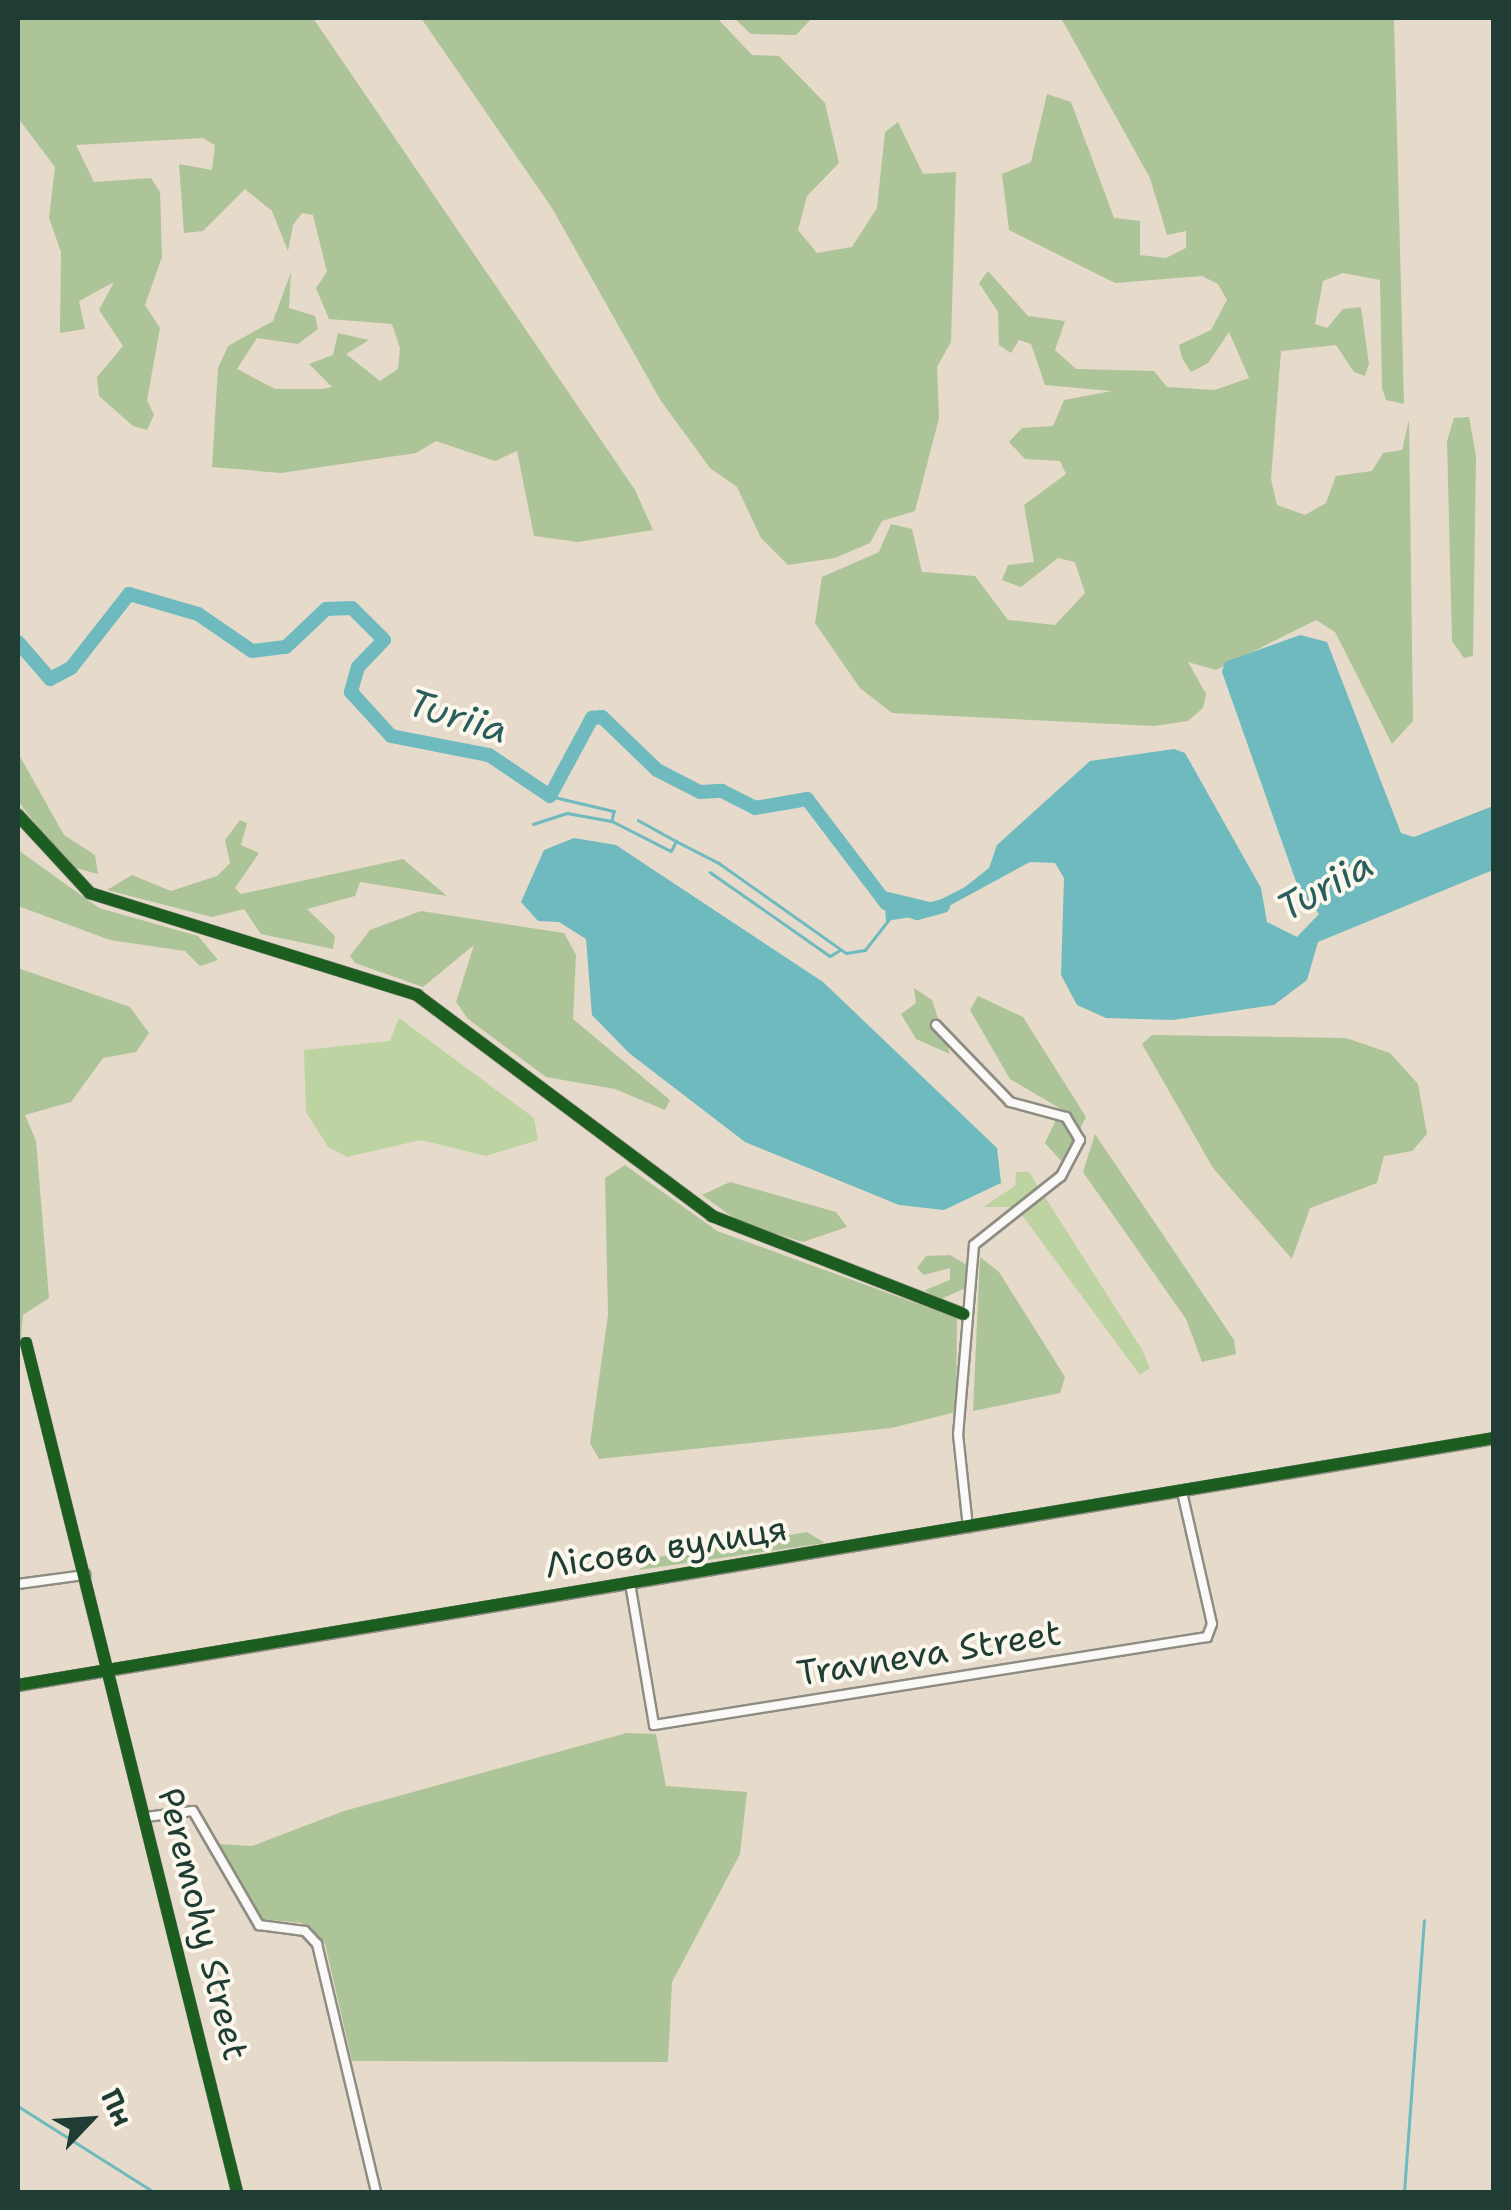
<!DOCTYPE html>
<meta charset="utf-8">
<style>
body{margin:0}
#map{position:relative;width:1511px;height:2210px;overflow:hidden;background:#e6daca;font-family:"Shantell Sans",sans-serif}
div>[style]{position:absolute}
.green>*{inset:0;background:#bdd4a2}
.forest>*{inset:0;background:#acc498}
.water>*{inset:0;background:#6fbabe}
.stream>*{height:2.5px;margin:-1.25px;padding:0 1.25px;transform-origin:1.25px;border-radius:1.25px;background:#6fbabe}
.river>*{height:14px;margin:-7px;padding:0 7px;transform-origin:7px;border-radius:7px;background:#6fbabe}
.roads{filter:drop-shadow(2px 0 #8e8d84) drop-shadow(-2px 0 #8e8d84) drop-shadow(0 2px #8e8d84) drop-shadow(0 -2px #8e8d84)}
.minor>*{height:8px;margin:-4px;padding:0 4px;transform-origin:4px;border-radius:4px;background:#fbf9f7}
.tertiary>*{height:9px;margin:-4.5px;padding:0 4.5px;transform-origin:4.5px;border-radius:4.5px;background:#fbf9f7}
.cycleway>*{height:12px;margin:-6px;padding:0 6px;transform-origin:6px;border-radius:6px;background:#1b5e20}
span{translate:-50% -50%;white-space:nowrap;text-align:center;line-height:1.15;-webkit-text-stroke:8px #fbf7ec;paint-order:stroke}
.street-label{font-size:35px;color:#1f3d34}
.water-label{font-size:38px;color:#285e5c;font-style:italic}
.frame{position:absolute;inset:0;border:20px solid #1f3d34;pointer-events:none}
.north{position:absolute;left:40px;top:2070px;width:100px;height:100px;-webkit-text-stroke:8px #fbf7ec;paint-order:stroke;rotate:65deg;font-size:28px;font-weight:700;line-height:40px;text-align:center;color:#1f3d34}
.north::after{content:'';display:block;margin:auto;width:35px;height:45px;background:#1f3d34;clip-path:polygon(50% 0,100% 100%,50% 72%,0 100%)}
</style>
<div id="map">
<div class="green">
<div style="clip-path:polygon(399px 1018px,534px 1118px,538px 1140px,486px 1156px,421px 1140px,347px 1157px,328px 1147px,306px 1112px,304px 1050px,390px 1041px)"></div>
<div style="clip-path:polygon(1016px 1172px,1029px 1172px,1141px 1348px,1150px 1368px,1140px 1375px,1016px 1207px,983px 1207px,1015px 1186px)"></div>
</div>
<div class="forest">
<div style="clip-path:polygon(18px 18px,313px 18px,635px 490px,653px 530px,578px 542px,534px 536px,517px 451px,495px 461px,436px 441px,416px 453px,281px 473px,212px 467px,218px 368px,228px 346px,273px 321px,291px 272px,289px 308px,315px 316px,318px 329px,298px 344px,257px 338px,237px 369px,275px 389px,322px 389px,332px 387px,309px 364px,333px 355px,338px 333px,369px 340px,346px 354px,380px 381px,398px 369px,400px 348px,392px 324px,329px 319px,316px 288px,327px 272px,313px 215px,302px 213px,293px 225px,288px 251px,272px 211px,245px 189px,203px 231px,184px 233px,179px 164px,212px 170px,215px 145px,203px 138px,76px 145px,94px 182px,151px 178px,160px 192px,162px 257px,145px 305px,160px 328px,147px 400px,154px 415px,147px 430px,133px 426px,99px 396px,97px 377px,123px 346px,99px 310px,114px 282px,79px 301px,85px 329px,60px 333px,61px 252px,49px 218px,55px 167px,18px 118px)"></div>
<div style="clip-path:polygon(421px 18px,717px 18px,752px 55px,779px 56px,825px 103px,839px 163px,807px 196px,798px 230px,817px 253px,852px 247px,877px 208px,885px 132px,898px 122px,923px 174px,956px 172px,951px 342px,937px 367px,939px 418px,915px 511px,882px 521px,870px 543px,835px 558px,788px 565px,761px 538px,737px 487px,710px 468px,661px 401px,552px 208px)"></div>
<div style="clip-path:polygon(734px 18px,812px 18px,796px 35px,751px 34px)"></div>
<div style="clip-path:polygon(1061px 18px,1394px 18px,1404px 404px,1386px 400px,1382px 388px,1380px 280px,1343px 273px,1323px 281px,1315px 324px,1327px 328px,1343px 309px,1361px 307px,1369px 364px,1365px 376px,1354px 372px,1336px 345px,1281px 351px,1271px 479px,1277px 505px,1305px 515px,1326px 503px,1336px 476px,1372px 471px,1383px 453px,1402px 450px,1409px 420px,1413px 721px,1392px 744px,1335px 632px,1316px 620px,1216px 670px,1188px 662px,1206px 694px,1203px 708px,1188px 721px,1154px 726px,892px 713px,860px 688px,815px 623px,822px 577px,879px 552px,891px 524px,912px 529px,922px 572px,975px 576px,1008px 620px,1055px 625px,1085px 593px,1075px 562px,1058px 558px,1021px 587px,1002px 580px,1008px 565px,1034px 562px,1024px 505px,1066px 474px,1060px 461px,1025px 459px,1009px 442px,1022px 428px,1053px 426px,1064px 400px,1112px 391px,1045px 385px,1031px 344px,1019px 340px,1011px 353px,999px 345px,998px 312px,979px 283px,988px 271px,1028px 316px,1065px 321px,1055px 350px,1076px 369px,1154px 371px,1167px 387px,1215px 390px,1249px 378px,1229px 332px,1208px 363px,1191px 372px,1182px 358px,1179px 345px,1211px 330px,1227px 300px,1218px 284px,1202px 276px,1115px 283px,1009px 230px,1002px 174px,1031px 162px,1047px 94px,1071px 102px,1114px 218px,1140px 221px,1140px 255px,1166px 258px,1186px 248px,1186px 231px,1167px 235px,1150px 178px)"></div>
<div style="clip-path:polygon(1469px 417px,1476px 456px,1473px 656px,1464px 658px,1452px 641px,1447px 441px,1454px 418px)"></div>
<div style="clip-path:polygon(18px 753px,64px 835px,95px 855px,98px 874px,68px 866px,18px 801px)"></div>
<div style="clip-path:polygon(240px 820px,247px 823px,241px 845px,259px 853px,235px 888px,241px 894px,403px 859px,447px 896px,360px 882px,355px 896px,307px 909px,335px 936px,333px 949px,261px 934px,244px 909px,212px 917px,107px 890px,132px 875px,171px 891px,217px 876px,230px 863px,225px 840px)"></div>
<div style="clip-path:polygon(18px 850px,99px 908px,198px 936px,218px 960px,200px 966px,185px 951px,110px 940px,18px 906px)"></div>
<div style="clip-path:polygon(421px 911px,564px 933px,576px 955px,573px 1019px,670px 1100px,665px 1110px,615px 1089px,546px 1077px,468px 1019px,456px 1002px,474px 945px,423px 987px,355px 963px,350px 956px,370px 930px)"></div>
<div style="clip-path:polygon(18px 968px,130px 1007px,149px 1033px,136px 1052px,103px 1058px,71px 1102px,25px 1115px,36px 1141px,49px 1298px,23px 1315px,20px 1350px)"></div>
<div style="clip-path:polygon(914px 988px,932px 1000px,950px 1054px,916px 1039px,901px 1014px,916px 1003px)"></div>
<div style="clip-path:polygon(978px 996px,1023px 1017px,1086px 1117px,1063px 1163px,1045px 1143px,1061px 1109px,1010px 1079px,970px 1010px)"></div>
<div style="clip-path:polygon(1152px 1035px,1346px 1038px,1390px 1053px,1418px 1084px,1427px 1134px,1412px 1151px,1384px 1156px,1377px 1183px,1310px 1208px,1292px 1259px,1213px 1168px,1142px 1044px)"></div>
<div style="clip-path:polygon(1095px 1134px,1234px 1340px,1236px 1354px,1202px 1362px,1186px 1319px,1083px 1172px)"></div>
<div style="clip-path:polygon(625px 1165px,717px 1231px,957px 1318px,956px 1412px,891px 1428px,599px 1459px,590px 1443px,608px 1315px,605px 1178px)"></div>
<div style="clip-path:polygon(730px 1182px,836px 1212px,847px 1227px,803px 1242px,741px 1223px,702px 1195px)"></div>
<div style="clip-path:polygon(950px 1255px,967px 1265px,970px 1286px,939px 1300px,925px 1290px,950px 1280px,950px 1268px,924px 1275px,917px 1268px,926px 1256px)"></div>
<div style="clip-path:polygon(980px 1257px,999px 1272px,1065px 1377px,1060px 1393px,973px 1411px)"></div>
<div style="clip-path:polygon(807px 1532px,825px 1543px,639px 1570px,652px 1558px)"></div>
<div style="clip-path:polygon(627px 1733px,656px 1734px,666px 1786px,747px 1792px,740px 1854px,672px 1982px,668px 2062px,352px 2061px,325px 1944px,302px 1923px,260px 1919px,219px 1844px,252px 1846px,344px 1811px)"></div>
</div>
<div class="water">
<div style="clip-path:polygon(1300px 635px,1327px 642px,1401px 833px,1414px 837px,1493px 806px,1493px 870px,1318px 942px,1307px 980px,1274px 1005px,1173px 1020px,1106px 1018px,1077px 1005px,1061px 975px,1064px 878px,1055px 863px,1030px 862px,936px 913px,886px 921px,884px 891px,934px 903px,965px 887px,989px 868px,997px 845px,1090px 761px,1174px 749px,1185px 753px,1261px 888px,1267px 922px,1297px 937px,1319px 914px,1299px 890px,1222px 672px,1225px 662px)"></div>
<div style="clip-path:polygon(574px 838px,616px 845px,823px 982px,997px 1148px,1001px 1183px,944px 1210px,899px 1205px,745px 1142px,629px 1053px,592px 1015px,586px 939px,559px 922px,538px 921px,521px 902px,544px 850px)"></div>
</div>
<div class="stream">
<div style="left:550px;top:796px;width:66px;rotate:13.2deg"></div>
<div style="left:614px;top:811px;width:10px;rotate:101deg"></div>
<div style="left:612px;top:821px;width:66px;rotate:27deg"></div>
<div style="left:671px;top:851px;width:11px;rotate:-63deg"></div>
<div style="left:676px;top:841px;width:48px;rotate:27.1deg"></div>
<div style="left:719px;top:863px;width:156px;rotate:35.3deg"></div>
<div style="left:846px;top:953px;width:19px;rotate:-9deg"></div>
<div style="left:865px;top:950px;width:39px;rotate:-52deg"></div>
<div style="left:638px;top:820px;width:43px;rotate:28.9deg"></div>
<div style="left:533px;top:824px;width:36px;rotate:-18deg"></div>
<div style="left:567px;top:813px;width:46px;rotate:10.1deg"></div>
<div style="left:710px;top:872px;width:146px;rotate:35deg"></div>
<div style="left:830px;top:956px;width:12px;rotate:-31deg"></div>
<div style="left:18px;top:2106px;width:161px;rotate:32.3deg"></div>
<div style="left:1404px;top:2192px;width:272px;rotate:-85.8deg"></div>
</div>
<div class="river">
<div style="left:18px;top:642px;width:49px;rotate:49.1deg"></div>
<div style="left:50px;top:679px;width:24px;rotate:-28deg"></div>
<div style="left:71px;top:668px;width:94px;rotate:-51.9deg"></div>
<div style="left:129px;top:594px;width:72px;rotate:16.2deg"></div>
<div style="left:198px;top:614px;width:65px;rotate:34.4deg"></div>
<div style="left:252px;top:651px;width:34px;rotate:-7deg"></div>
<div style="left:286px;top:647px;width:55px;rotate:-43.5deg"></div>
<div style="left:326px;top:609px;width:26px;rotate:-2deg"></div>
<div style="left:352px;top:608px;width:45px;rotate:45deg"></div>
<div style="left:384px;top:640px;width:37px;rotate:134deg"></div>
<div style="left:358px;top:667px;width:26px;rotate:106deg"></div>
<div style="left:351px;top:692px;width:59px;rotate:47.7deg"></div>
<div style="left:391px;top:736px;width:100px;rotate:11deg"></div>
<div style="left:489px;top:755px;width:73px;rotate:33.9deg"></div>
<div style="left:550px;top:796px;width:89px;rotate:-61.7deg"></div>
<div style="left:592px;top:718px;width:10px;rotate:-6deg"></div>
<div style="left:602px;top:717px;width:76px;rotate:43.9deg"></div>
<div style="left:657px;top:770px;width:48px;rotate:27.1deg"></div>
<div style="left:700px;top:792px;width:22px;rotate:-3deg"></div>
<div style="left:722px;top:791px;width:37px;rotate:27deg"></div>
<div style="left:755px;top:808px;width:53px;rotate:-9.8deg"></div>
<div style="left:807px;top:799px;width:131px;rotate:52.8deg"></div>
<div style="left:886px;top:903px;width:33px;rotate:18deg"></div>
<div style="left:917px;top:913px;width:27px;rotate:-15deg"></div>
</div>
<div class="roads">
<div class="minor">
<div style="left:18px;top:815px;width:106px;rotate:47.3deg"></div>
<div style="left:90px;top:893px;width:343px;rotate:17.3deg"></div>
<div style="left:417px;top:995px;width:369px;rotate:36.8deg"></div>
<div style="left:712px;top:1216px;width:270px;rotate:21.3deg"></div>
<div style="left:936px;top:1025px;width:107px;rotate:46.1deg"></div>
<div style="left:1010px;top:1102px;width:58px;rotate:15deg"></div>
<div style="left:1066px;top:1117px;width:27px;rotate:59deg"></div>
<div style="left:1080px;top:1140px;width:41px;rotate:117.8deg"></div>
<div style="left:1061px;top:1176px;width:111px;rotate:141.6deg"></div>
<div style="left:974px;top:1245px;width:190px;rotate:94.8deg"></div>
<div style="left:958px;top:1434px;width:94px;rotate:83.9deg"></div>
<div style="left:26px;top:1343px;width:875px;rotate:76.04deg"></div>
<div style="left:630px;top:1583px;width:144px;rotate:80.4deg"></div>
<div style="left:654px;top:1725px;width:560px;rotate:-9.04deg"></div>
<div style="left:1207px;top:1637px;width:14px;rotate:-69deg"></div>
<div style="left:1212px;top:1624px;width:135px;rotate:-102.8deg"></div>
<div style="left:18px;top:1584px;width:68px;rotate:-7.7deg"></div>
<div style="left:146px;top:1817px;width:47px;rotate:-7.3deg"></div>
<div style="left:193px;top:1811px;width:132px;rotate:59.9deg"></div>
<div style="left:259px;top:1925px;width:46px;rotate:7.4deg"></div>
<div style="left:305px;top:1931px;width:18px;rotate:47deg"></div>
<div style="left:317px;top:1944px;width:255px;rotate:76.6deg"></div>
</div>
<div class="tertiary">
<div style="left:18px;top:1685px;width:1497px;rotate:-9.5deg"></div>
</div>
</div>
<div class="cycleway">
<div style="left:18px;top:815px;width:106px;rotate:47.3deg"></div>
<div style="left:90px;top:893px;width:343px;rotate:17.3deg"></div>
<div style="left:417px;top:995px;width:369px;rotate:36.8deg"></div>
<div style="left:712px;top:1216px;width:270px;rotate:21.3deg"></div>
<div style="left:26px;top:1343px;width:875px;rotate:76.04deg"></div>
<div style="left:18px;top:1685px;width:1497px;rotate:-9.5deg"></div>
</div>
<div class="street-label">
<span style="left:666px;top:1547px;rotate:-9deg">Лісова вулиця</span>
<span style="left:929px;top:1653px;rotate:-9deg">Travneva Street</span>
<span style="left:203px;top:1924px;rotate:76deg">Peremohy Street</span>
</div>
<div class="water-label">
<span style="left:458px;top:716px;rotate:17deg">Turiia</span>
<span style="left:1325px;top:886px;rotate:-29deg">Turiia</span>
</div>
<div class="frame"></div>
<div class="north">Пн</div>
</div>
